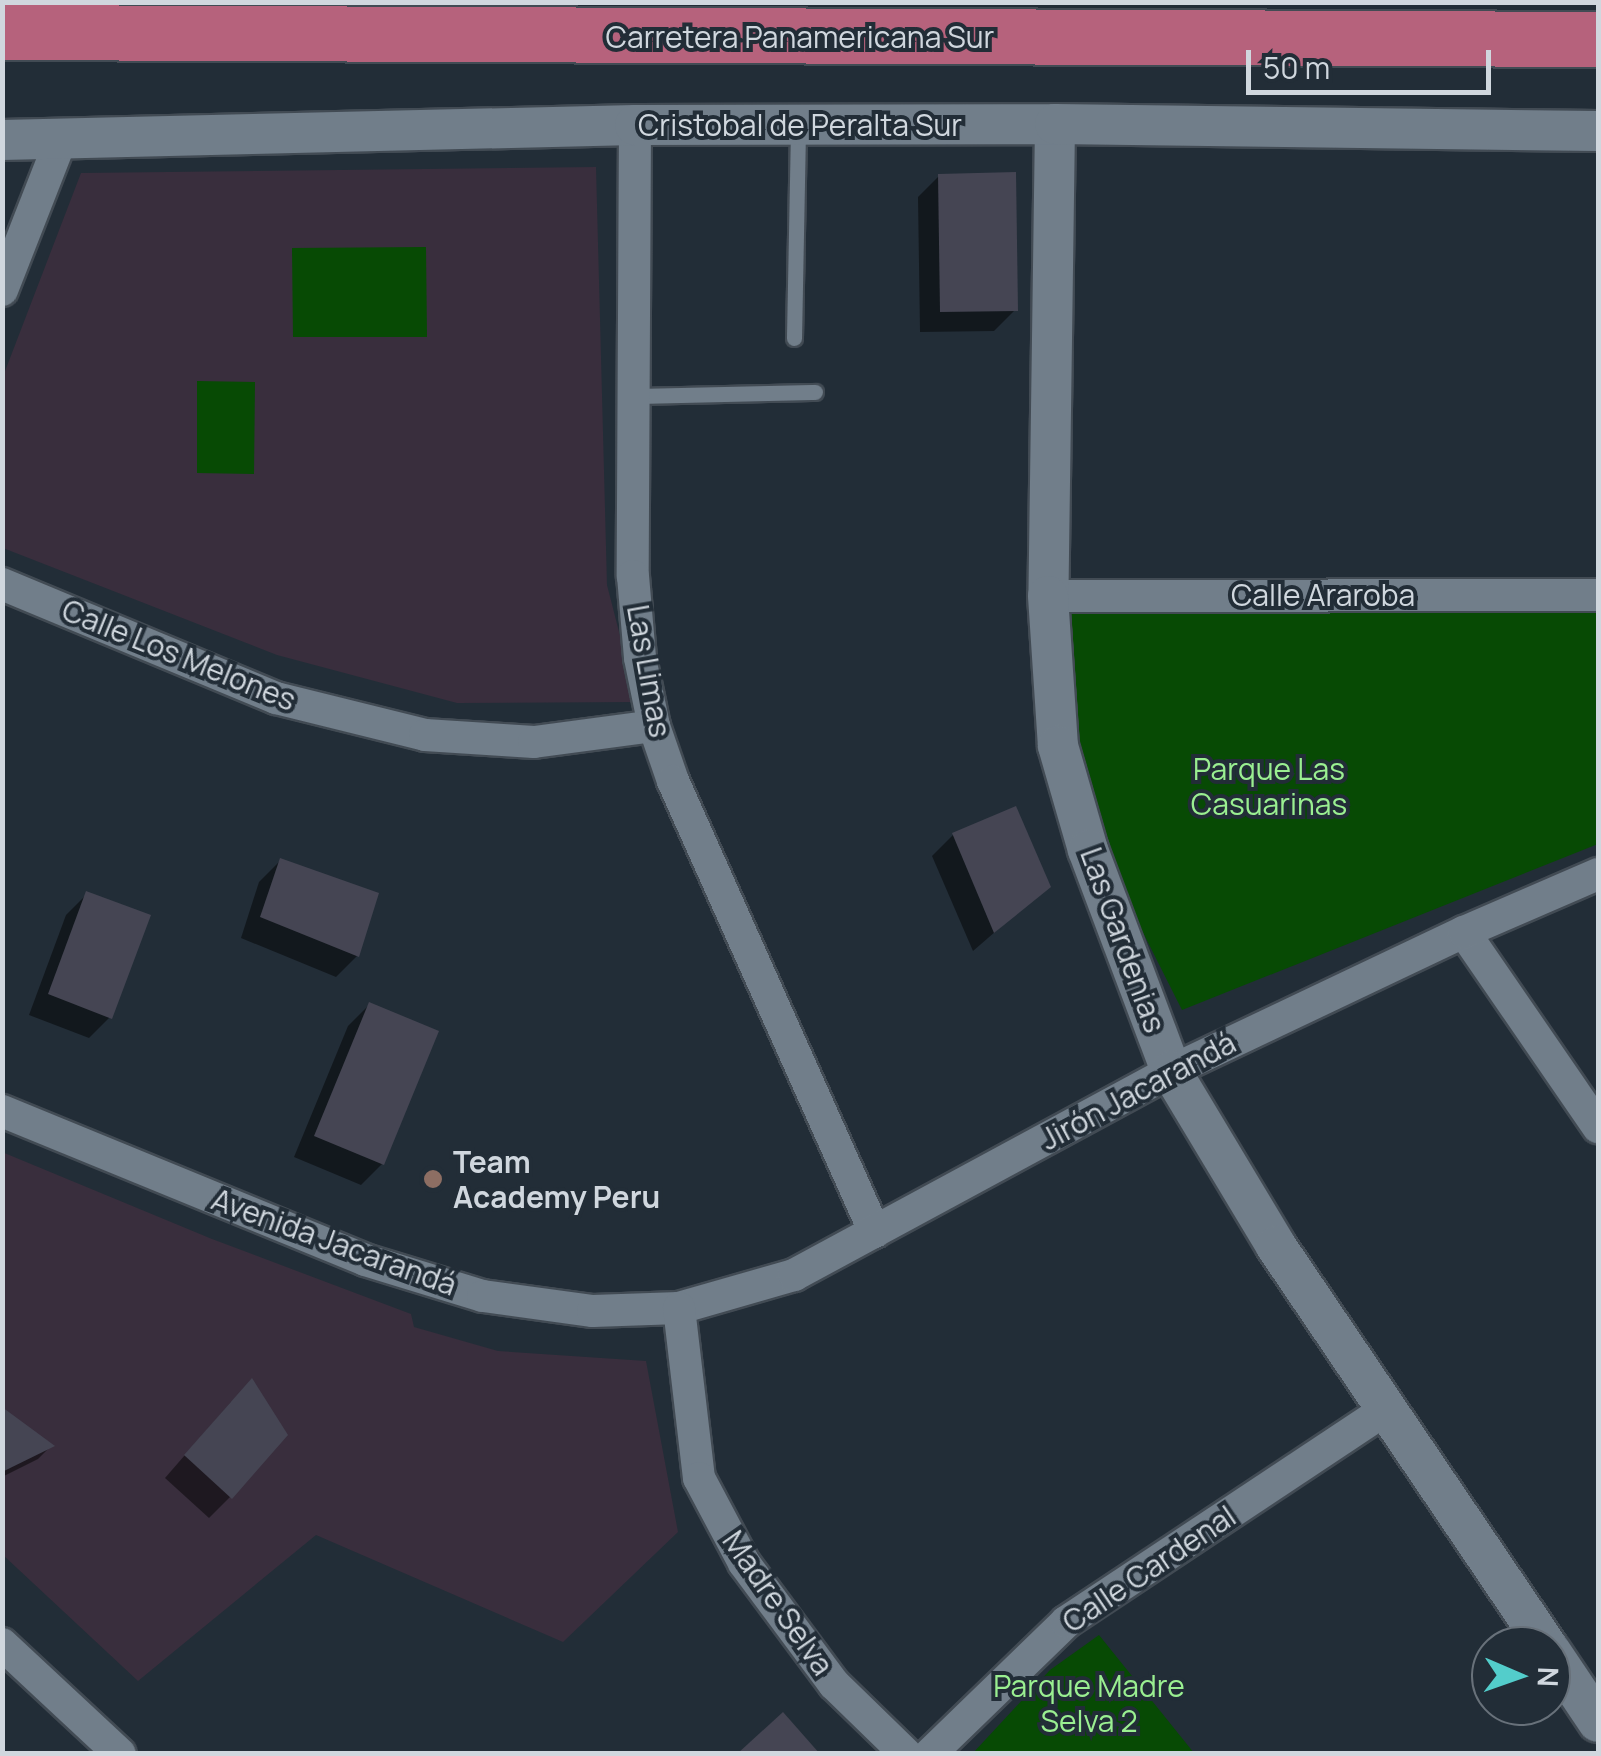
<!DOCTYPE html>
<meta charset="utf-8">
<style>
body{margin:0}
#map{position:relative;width:1601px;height:1756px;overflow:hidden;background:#222d37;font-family:Manrope,sans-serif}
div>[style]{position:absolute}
.education>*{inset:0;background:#392e3d}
.green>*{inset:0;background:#074a04}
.shadow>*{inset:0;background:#0007}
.building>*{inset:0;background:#454553}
.roads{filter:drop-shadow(2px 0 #424b54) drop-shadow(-2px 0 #424b54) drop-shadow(0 2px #424b54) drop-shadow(0 -2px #424b54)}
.service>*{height:15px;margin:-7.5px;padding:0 7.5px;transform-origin:7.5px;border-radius:7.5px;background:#717e8a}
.minor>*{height:32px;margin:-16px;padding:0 16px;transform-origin:16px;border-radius:16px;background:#717e8a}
.tertiary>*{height:40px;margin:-20px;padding:0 20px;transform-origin:20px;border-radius:20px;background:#717e8a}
.motorway>*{height:55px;margin:-27.5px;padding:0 27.5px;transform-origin:27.5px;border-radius:27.5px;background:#b6627c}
.dots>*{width:28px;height:28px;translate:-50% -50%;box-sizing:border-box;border:5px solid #222d37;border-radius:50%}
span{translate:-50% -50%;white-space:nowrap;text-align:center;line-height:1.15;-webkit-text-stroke:8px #222d37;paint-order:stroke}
.street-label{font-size:30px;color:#d0d7de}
.park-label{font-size:30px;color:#9aef91}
.poi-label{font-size:30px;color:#d0d7de;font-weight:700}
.left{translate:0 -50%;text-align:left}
.frame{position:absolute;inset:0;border:5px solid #d0d7de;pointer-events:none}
.north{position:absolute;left:1471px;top:1626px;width:100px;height:100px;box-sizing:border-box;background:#222d37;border:2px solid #68717a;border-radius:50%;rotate:92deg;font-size:28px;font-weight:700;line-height:40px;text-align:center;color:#d0d7de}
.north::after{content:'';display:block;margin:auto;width:35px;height:45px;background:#53cdcb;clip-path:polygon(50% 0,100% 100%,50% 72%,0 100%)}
.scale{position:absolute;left:1246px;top:50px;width:245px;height:45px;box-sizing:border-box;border:5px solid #d0d7de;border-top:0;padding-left:12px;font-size:30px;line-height:35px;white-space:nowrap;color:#d0d7de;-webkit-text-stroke:8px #222d37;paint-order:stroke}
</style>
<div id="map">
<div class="education">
<div style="clip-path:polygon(596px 167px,607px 585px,637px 702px,457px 703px,277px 655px,3px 548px,2px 379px,81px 173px)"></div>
<div style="clip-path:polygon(2px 1152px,212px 1239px,411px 1314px,414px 1327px,498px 1351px,646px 1361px,678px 1532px,563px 1642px,316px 1535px,138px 1681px,3px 1555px)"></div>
</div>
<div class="green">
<div style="clip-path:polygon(426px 247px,427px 337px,293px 337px,292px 248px)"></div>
<div style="clip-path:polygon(197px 381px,255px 382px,254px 474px,197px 473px)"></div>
<div style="clip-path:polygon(1069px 611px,1598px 611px,1598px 844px,1182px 1010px,1109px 865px,1079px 761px)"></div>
<div style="clip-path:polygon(1099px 1635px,1194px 1753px,973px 1753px,1050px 1670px)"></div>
</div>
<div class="shadow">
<div style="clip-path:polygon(939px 176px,1015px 310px,994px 331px,920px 332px,918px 197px)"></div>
<div style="clip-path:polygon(953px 835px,1048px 886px,973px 951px,932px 856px)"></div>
<div style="clip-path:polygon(280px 861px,357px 956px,336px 977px,241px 938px,259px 882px)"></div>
<div style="clip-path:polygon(87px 894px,110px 1017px,89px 1038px,29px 1015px,66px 915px)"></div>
<div style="clip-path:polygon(369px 1005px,382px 1164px,361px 1185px,294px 1157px,348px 1026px)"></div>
<div style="clip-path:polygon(231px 1402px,230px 1497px,209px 1518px,165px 1478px)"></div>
<div style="clip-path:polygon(2px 1410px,51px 1446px,38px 1459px,2px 1477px)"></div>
</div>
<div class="building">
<div style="clip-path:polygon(1016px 172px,1018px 311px,940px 312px,938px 174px)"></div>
<div style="clip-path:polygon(1016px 806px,1051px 887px,994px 933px,952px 833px)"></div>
<div style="clip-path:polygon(280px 858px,379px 893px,359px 957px,260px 917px)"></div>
<div style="clip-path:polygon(86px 891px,151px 915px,112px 1019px,48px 994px)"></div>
<div style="clip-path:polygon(369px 1002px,439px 1031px,384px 1165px,314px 1136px)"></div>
<div style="clip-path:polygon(252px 1378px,288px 1435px,232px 1499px,184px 1455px)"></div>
<div style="clip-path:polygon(2px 1407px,55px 1446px,2px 1472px)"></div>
<div style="clip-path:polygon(783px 1712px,820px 1754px,737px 1754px)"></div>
</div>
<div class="roads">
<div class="service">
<div style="left:794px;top:338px;width:213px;rotate:-88.9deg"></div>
<div style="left:634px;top:396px;width:181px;rotate:-1.3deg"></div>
</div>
<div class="minor">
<div style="left:635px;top:125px;width:451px;rotate:90.3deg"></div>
<div style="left:633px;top:576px;width:82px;rotate:85.1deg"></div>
<div style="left:640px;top:658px;width:69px;rotate:78.4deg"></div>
<div style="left:654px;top:726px;width:58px;rotate:70.9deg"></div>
<div style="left:673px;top:781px;width:494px;rotate:65.9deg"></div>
<div style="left:2px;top:290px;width:164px;rotate:-68.6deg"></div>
<div style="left:2px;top:584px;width:297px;rotate:22.6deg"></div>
<div style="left:276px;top:698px;width:154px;rotate:13.9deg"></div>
<div style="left:425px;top:735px;width:109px;rotate:3.7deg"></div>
<div style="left:534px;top:742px;width:121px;rotate:-7.6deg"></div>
<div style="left:1048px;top:596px;width:550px;rotate:-0.1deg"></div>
<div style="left:1464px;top:932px;width:237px;rotate:55.5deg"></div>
<div style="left:2px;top:1111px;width:392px;rotate:22.3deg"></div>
<div style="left:365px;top:1260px;width:123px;rotate:17deg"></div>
<div style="left:483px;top:1296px;width:111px;rotate:7.8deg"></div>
<div style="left:593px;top:1311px;width:86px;rotate:-2deg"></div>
<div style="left:679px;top:1308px;width:120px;rotate:-16deg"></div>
<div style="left:794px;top:1275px;width:429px;rotate:-28.4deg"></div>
<div style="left:1171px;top:1071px;width:324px;rotate:-25.4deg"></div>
<div style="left:1464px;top:932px;width:146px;rotate:-23.4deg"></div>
<div style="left:679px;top:1308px;width:171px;rotate:83.3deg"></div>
<div style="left:699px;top:1478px;width:96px;rotate:62.1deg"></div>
<div style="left:744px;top:1563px;width:151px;rotate:53.4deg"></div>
<div style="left:834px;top:1684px;width:100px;rotate:44.2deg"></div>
<div style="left:2px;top:1644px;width:161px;rotate:43deg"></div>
<div style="left:930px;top:1754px;width:190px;rotate:-44.1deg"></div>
<div style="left:1066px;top:1622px;width:387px;rotate:-33.6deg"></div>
</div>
<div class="tertiary">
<div style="left:1055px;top:124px;width:472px;rotate:90.8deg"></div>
<div style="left:1048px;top:596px;width:150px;rotate:86.2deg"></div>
<div style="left:1058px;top:746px;width:108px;rotate:73.9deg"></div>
<div style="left:1088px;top:850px;width:236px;rotate:69.4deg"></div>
<div style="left:1171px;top:1071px;width:204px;rotate:59deg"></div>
<div style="left:1276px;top:1246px;width:483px;rotate:55.9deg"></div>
<div style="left:2px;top:140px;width:633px;rotate:-1.36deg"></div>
<div style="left:635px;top:125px;width:420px;rotate:-0.1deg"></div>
<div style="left:1055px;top:124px;width:543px;rotate:0.74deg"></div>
<div style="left:1551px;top:1652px;width:84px;rotate:56.1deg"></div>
</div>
<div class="motorway">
<div style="left:2px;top:32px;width:1596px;rotate:0.25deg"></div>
</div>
</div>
<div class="dots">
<div style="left:433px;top:1179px;background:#8d6e63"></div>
</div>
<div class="street-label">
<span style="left:800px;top:37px">Carretera Panamericana Sur</span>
<span style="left:800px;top:125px">Cristobal de Peralta Sur</span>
<span style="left:1323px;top:595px">Calle Araroba</span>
<span style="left:179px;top:655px;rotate:22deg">Calle Los Melones</span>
<span style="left:649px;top:671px;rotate:80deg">Las Limas</span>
<span style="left:1123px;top:940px;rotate:70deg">Las Gardenias</span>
<span style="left:1138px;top:1091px;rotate:-28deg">Jirón Jacarandá</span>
<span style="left:334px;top:1242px;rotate:20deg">Avenida Jacarandá</span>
<span style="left:1149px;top:1569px;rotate:-34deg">Calle Cardenal</span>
<span style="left:778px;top:1603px;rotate:55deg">Madre Selva</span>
</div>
<div class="park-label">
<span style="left:1269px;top:786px">Parque Las<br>Casuarinas</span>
<span style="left:1089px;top:1703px">Parque Madre<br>Selva 2</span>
</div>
<div class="poi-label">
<span class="left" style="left:453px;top:1179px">Team<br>Academy Peru</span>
</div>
<div class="frame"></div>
<div class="north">N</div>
<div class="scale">50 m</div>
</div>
